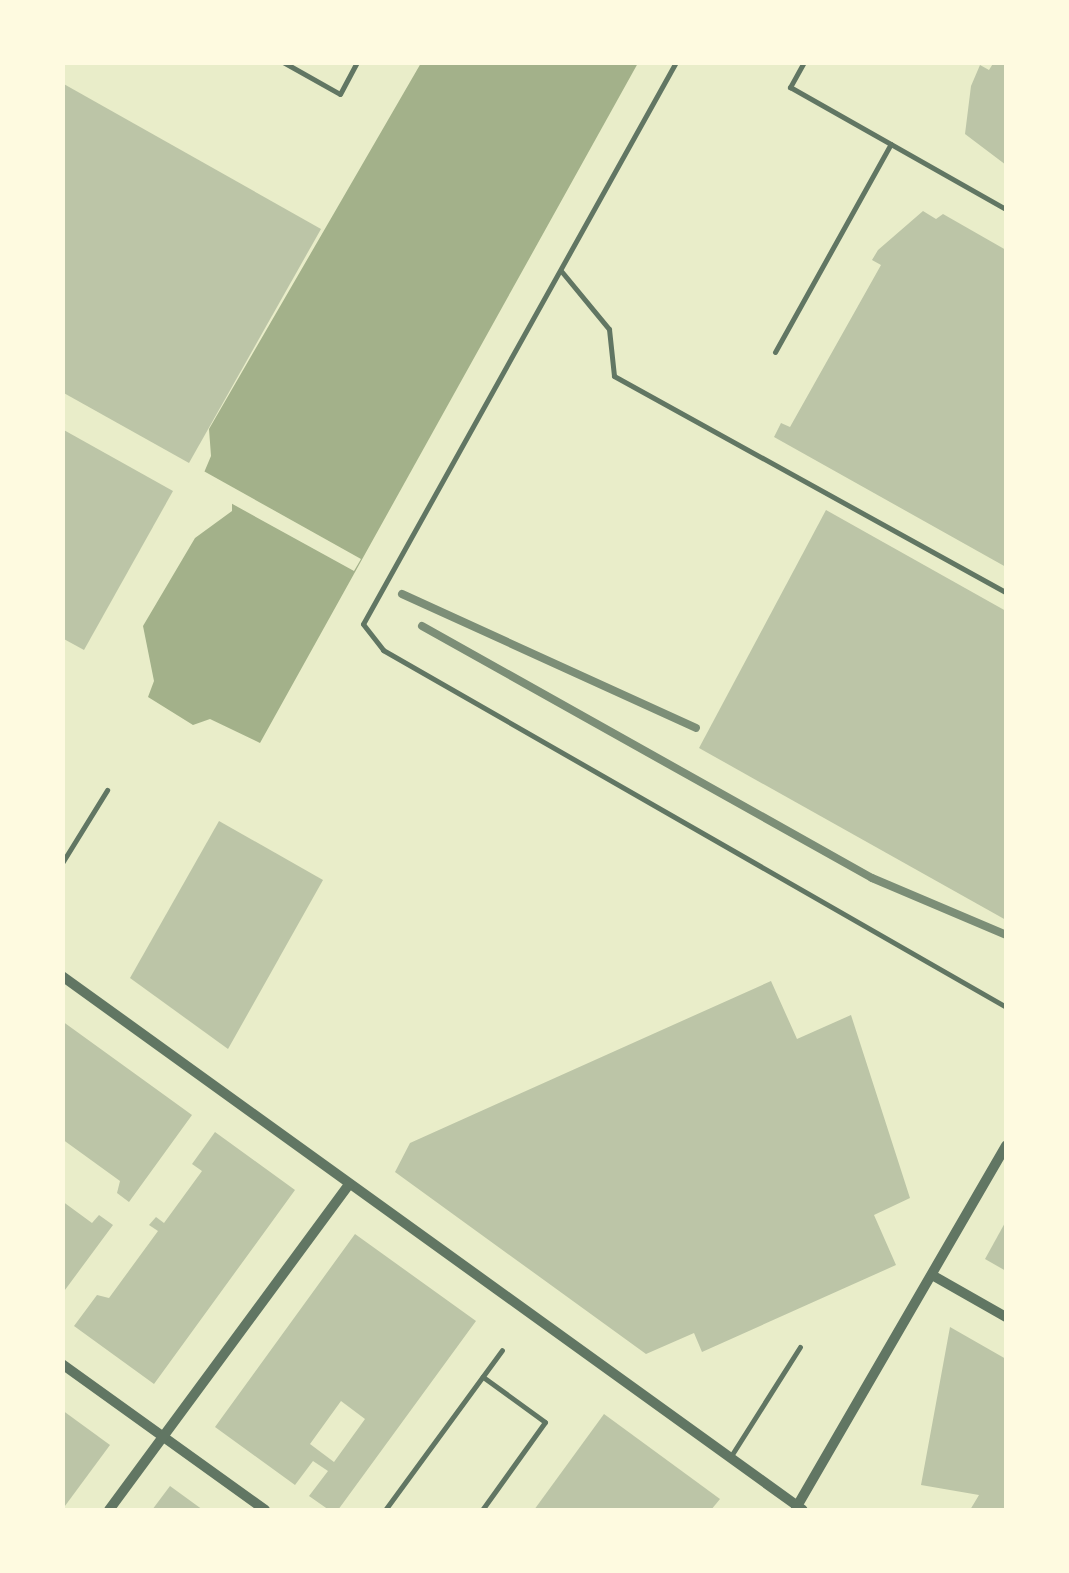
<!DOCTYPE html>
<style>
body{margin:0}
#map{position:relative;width:1069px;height:1573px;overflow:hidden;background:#e9edc9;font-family:Bitter,serif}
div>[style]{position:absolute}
.water>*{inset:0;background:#a3b18a}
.pier>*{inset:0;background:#e9edc9}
.building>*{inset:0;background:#bcc5a7}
.service>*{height:5px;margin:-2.5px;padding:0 2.5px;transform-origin:2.5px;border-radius:2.5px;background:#617663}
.minor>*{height:10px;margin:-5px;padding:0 5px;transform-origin:5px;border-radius:5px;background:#617663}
.rail>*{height:8px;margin:-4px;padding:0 4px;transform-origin:4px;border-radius:4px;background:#7c8e77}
span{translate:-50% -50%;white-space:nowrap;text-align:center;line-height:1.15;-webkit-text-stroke:10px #fefae0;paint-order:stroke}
.frame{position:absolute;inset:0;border:65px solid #fefae0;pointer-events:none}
</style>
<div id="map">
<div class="water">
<div style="clip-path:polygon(421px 63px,638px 63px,260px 743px,210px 719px,193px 725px,148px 697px,154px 681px,143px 626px,195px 538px,232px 511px,232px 490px,203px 475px,211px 456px,209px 429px)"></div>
</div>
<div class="pier">
<div style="clip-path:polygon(200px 469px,361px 559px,354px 571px,227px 501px,227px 493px,199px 478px)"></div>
</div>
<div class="building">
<div style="clip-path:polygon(994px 62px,1006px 62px,1006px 165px,965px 134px,971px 86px,980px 65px,989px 70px)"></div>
<div style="clip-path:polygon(62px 83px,321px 229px,189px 463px,62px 392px)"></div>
<div style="clip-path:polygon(923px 211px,936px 219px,943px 214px,1006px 250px,1006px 567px,774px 437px,781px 423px,790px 427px,881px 265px,872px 260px,878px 250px)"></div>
<div style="clip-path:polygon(62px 429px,173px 491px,84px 650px,62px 638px)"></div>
<div style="clip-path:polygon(826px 510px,1006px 611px,1006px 920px,699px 748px)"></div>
<div style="clip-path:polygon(219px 821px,323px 880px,228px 1049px,130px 978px)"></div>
<div style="clip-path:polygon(771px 981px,797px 1039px,851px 1015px,910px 1198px,874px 1215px,896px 1265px,702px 1352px,694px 1333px,646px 1354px,395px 1172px,410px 1143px)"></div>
<div style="clip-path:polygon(62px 1021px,192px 1115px,129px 1202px,117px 1193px,120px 1181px,62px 1139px)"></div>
<div style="clip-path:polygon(215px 1132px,295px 1190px,154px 1384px,74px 1326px,97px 1295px,109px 1298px,158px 1231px,149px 1225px,156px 1217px,164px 1223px,202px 1171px,192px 1164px)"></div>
<div style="clip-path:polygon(62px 1201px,92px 1223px,99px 1215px,113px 1225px,62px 1294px)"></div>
<div style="clip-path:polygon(1006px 1221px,1006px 1271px,985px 1259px)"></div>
<div style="clip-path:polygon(evenodd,355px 1234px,476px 1321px,338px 1510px,329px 1510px,309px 1496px,328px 1471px,313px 1461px,295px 1485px,215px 1427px,355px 1234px,341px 1401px,365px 1419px,334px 1462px,310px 1444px,341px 1401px)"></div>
<div style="clip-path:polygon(950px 1327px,1006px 1359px,1006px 1510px,970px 1510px,979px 1495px,921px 1485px)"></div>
<div style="clip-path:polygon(62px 1410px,110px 1445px,62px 1510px)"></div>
<div style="clip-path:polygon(604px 1414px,720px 1499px,711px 1510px,534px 1510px)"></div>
<div style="clip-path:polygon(170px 1486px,203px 1510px,152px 1510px)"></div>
</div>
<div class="service">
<div style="left:283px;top:62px;width:65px;rotate:29.3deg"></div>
<div style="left:340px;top:94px;width:36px;rotate:-62deg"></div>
<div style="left:676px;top:62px;width:643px;rotate:119.12deg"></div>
<div style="left:363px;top:624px;width:33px;rotate:52deg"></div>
<div style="left:383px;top:650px;width:718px;rotate:29.81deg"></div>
<div style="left:804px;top:62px;width:29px;rotate:119deg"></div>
<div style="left:790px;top:87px;width:248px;rotate:29.5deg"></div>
<div style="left:562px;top:272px;width:74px;rotate:50.5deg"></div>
<div style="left:609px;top:329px;width:47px;rotate:83.9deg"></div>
<div style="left:614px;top:376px;width:448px;rotate:28.9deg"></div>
<div style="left:775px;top:352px;width:238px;rotate:-60.9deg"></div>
<div style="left:62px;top:863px;width:86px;rotate:-58.3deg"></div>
<div style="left:731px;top:1456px;width:129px;rotate:-57.7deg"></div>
<div style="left:385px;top:1510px;width:198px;rotate:-53.8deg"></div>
<div style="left:482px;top:1510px;width:108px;rotate:-54.4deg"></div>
<div style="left:545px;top:1422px;width:77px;rotate:-144deg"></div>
</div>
<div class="minor">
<div style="left:62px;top:976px;width:913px;rotate:35.78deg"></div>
<div style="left:932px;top:1275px;width:85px;rotate:29.6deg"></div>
<div style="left:62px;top:1364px;width:250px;rotate:35.7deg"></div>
<div style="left:796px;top:1508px;width:419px;rotate:-59.9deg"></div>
<div style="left:109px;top:1510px;width:405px;rotate:-53.6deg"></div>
</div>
<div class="rail">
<div style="left:402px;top:594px;width:323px;rotate:24.5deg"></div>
<div style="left:422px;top:626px;width:516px;rotate:29.25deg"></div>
<div style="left:872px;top:878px;width:146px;rotate:23deg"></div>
</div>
<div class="frame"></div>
</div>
